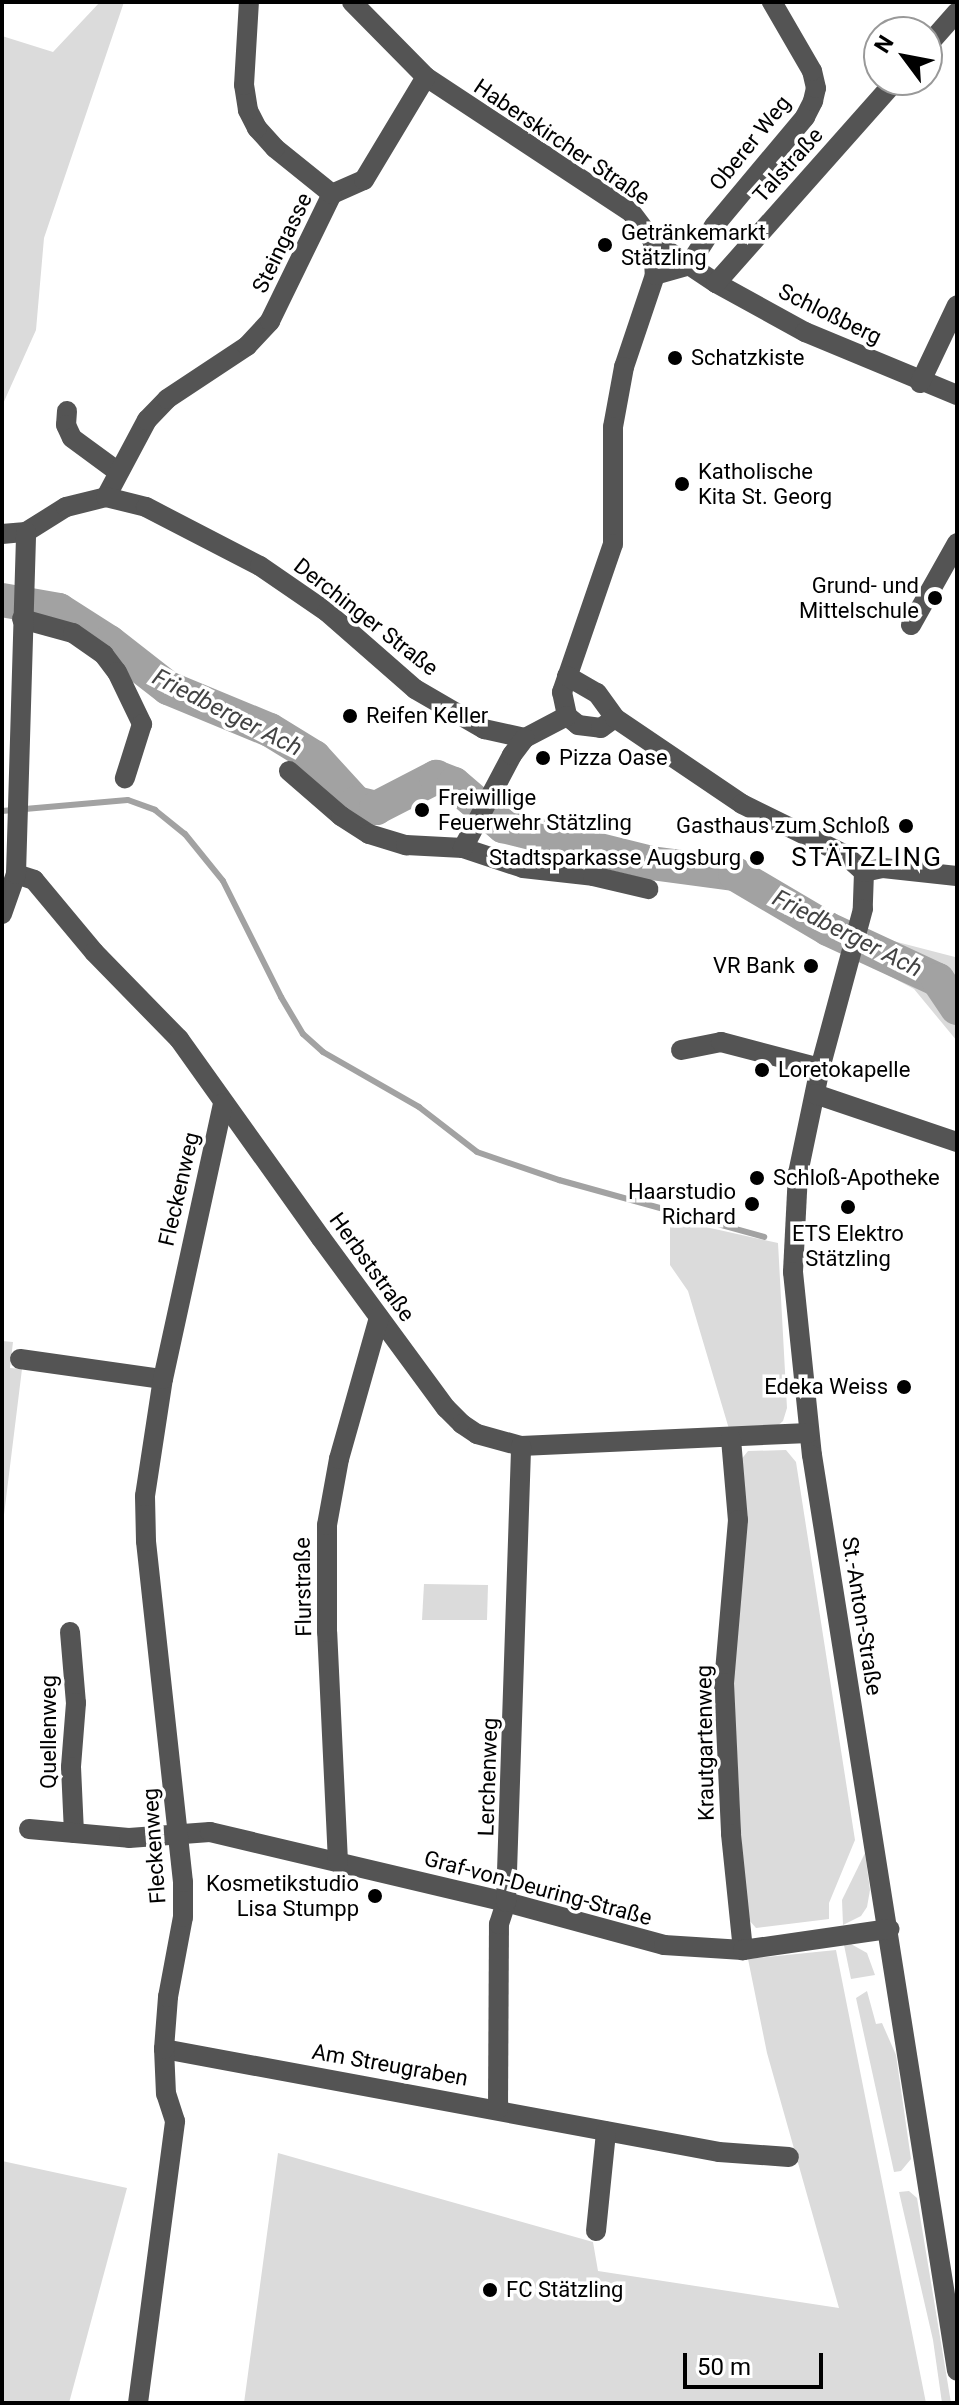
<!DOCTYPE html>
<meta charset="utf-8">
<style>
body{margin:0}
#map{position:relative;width:959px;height:2405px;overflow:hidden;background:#fff;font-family:Roboto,sans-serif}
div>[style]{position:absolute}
.green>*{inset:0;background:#dbdbdb}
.stream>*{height:6px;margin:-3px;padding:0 3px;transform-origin:3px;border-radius:3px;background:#a2a2a2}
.river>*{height:34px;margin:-17px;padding:0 17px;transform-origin:17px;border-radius:17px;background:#a2a2a2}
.minor>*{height:20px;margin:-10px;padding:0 10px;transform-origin:10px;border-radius:10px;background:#545454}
.dots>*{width:22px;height:22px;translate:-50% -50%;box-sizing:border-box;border:4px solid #fff;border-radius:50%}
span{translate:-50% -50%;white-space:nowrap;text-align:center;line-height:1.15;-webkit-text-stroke:7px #fff;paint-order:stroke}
.street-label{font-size:22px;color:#000}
.poi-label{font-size:22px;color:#000}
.left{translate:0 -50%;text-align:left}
.right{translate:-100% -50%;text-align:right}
.water-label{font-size:24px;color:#434343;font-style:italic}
.quarter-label{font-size:26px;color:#000;letter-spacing:2px}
.frame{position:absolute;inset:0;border:4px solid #000;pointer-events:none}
.north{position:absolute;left:863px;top:16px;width:80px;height:80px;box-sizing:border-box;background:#fff;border:2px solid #999;border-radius:50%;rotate:302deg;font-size:22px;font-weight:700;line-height:32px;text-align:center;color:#000}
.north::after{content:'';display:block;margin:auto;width:28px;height:36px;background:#000;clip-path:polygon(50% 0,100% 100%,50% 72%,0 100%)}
.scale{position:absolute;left:683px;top:2353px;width:140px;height:36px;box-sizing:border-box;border:4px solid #000;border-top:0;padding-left:10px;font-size:24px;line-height:28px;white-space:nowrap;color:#000;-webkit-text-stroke:6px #fff;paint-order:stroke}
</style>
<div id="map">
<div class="green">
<div style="clip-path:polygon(100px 2px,124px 2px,44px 238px,36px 330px,2px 406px,2px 36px,53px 52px)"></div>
<div style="clip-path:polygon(874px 936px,955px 957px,957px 1041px,914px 989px,867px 964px)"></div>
<div style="clip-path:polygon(670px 1219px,778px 1243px,787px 1408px,783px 1421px,774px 1429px,729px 1429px,688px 1291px,670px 1265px)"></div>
<div style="clip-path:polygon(2px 1341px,13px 1342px,10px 1368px,22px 1369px,2px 1531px)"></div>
<div style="clip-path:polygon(786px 1450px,796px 1462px,855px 1840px,829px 1903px,829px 1919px,756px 1928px,749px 1920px,745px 1905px,732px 1661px,740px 1461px,748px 1451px)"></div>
<div style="clip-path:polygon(424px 1584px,488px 1585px,487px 1620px,422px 1620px)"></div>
<div style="clip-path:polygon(865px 1853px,870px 1890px,867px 1907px,861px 1916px,843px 1925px,842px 1900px)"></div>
<div style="clip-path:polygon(851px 1944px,867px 1953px,875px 1975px,851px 1979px,844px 1945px)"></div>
<div style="clip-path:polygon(836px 1950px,926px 2403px,244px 2403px,278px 2153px,593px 2242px,598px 2271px,839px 2308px,767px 2053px,748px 1959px)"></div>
<div style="clip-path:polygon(867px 1991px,876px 2024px,882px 2023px,896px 2055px,911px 2159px,901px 2171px,894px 2172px,856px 1998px)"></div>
<div style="clip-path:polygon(2px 2161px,127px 2188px,69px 2403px,2px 2403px)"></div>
<div style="clip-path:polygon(909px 2191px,917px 2198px,951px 2403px,942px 2403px,933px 2340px,899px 2192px)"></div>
</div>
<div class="stream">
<div style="left:2px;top:811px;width:126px;rotate:-5deg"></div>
<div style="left:128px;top:800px;width:29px;rotate:20deg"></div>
<div style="left:155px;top:810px;width:38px;rotate:39deg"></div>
<div style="left:185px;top:834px;width:60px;rotate:51deg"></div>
<div style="left:223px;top:881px;width:130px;rotate:63.4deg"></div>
<div style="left:281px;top:997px;width:43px;rotate:59.3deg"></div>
<div style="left:303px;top:1034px;width:27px;rotate:42deg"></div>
<div style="left:323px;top:1052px;width:111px;rotate:29.8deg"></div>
<div style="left:419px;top:1107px;width:73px;rotate:37.8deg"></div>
<div style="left:477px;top:1152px;width:87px;rotate:18.9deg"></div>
<div style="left:559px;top:1180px;width:213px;rotate:15.5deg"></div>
</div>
<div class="river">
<div style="left:2px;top:600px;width:58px;rotate:10deg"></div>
<div style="left:59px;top:610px;width:59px;rotate:32.6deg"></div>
<div style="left:109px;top:642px;width:75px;rotate:37.9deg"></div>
<div style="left:168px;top:688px;width:110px;rotate:22.4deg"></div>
<div style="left:270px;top:730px;width:52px;rotate:31.5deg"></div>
<div style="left:314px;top:757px;width:62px;rotate:47.6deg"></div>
<div style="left:356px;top:803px;width:21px;rotate:14deg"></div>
<div style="left:376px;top:808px;width:68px;rotate:-27.3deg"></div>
<div style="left:436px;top:777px;width:19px;rotate:21deg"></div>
<div style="left:454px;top:784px;width:65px;rotate:40.6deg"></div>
<div style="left:503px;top:826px;width:153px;rotate:14deg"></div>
<div style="left:651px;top:863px;width:85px;rotate:7.5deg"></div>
<div style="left:735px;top:874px;width:108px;rotate:30.6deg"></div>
<div style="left:828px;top:929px;width:121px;rotate:24.9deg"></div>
<div style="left:938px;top:980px;width:34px;rotate:56deg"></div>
</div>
<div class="minor">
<div style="left:352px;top:2px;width:105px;rotate:45.4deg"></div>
<div style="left:426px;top:77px;width:245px;rotate:33.4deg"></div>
<div style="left:631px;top:212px;width:36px;rotate:53deg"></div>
<div style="left:653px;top:241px;width:34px;rotate:87deg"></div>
<div style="left:655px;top:275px;width:97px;rotate:108.6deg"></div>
<div style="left:624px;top:367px;width:61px;rotate:100.4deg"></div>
<div style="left:613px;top:427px;width:117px;rotate:90deg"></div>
<div style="left:613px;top:544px;width:157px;rotate:109deg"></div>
<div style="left:562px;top:692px;width:25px;rotate:78deg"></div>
<div style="left:567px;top:716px;width:14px;rotate:39deg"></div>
<div style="left:578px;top:725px;width:23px;rotate:7deg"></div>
<div style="left:601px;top:728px;width:17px;rotate:-36deg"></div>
<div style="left:927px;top:46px;width:45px;rotate:-48.6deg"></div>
<div style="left:332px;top:194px;width:35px;rotate:-24deg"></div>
<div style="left:364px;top:180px;width:120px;rotate:-59deg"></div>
<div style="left:653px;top:241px;width:76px;rotate:33.7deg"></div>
<div style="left:716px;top:283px;width:102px;rotate:28.8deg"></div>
<div style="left:805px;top:332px;width:165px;rotate:22.5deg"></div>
<div style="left:655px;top:275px;width:35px;rotate:-16deg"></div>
<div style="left:689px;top:265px;width:46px;rotate:-57.3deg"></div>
<div style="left:714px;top:226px;width:142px;rotate:-50.1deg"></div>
<div style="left:805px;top:117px;width:18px;rotate:-63deg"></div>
<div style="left:813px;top:101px;width:13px;rotate:-77deg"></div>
<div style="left:816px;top:88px;width:17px;rotate:-103deg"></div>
<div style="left:812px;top:71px;width:80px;rotate:-120.1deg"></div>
<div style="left:716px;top:283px;width:271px;rotate:-48.4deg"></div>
<div style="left:920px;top:383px;width:86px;rotate:-64.6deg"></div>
<div style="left:67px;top:411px;width:14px;rotate:94deg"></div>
<div style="left:66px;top:425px;width:14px;rotate:65deg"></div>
<div style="left:72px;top:438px;width:56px;rotate:36.3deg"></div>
<div style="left:106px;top:497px;width:87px;rotate:-62deg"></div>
<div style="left:147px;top:420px;width:29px;rotate:-46deg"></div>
<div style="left:167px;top:399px;width:96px;rotate:-33.5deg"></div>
<div style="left:247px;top:346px;width:34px;rotate:-47deg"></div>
<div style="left:270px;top:321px;width:141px;rotate:-64deg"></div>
<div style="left:332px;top:194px;width:73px;rotate:-141.1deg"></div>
<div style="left:275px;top:148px;width:27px;rotate:-132deg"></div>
<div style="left:257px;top:128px;width:20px;rotate:-117deg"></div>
<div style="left:248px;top:110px;width:25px;rotate:-99deg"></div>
<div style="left:244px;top:85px;width:83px;rotate:-86.6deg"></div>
<div style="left:2px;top:534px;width:24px;rotate:-5deg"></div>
<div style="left:26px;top:532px;width:47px;rotate:-32deg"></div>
<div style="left:66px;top:507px;width:41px;rotate:-14deg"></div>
<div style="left:106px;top:497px;width:41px;rotate:14deg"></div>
<div style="left:146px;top:507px;width:128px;rotate:27.4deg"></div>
<div style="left:260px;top:566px;width:81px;rotate:34.5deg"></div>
<div style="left:327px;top:612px;width:117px;rotate:41.2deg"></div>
<div style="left:415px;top:689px;width:80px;rotate:30.1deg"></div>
<div style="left:484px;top:729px;width:42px;rotate:12.4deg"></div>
<div style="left:525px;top:738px;width:47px;rotate:-27.6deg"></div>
<div style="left:22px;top:619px;width:53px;rotate:15.4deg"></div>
<div style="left:73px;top:633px;width:38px;rotate:35deg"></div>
<div style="left:104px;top:655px;width:21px;rotate:53deg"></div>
<div style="left:117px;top:672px;width:58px;rotate:64.3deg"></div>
<div style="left:142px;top:724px;width:57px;rotate:107.5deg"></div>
<div style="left:911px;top:625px;width:94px;rotate:-60.7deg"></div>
<div style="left:567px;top:676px;width:34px;rotate:30deg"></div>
<div style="left:597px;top:693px;width:31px;rotate:54deg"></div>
<div style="left:615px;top:718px;width:153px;rotate:34.1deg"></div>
<div style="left:742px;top:804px;width:114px;rotate:26.1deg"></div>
<div style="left:844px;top:854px;width:27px;rotate:42deg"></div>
<div style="left:289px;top:771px;width:69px;rotate:40.9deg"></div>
<div style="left:341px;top:816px;width:33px;rotate:33deg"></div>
<div style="left:369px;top:834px;width:39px;rotate:17deg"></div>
<div style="left:406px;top:845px;width:57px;rotate:3deg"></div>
<div style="left:463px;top:848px;width:63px;rotate:18.4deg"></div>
<div style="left:523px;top:868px;width:70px;rotate:6.5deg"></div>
<div style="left:593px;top:876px;width:57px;rotate:13.3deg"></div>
<div style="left:463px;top:848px;width:105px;rotate:-62.2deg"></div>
<div style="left:512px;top:755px;width:21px;rotate:-53deg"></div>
<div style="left:864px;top:872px;width:37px;rotate:92deg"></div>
<div style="left:863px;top:909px;width:165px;rotate:105.1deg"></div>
<div style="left:820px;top:1068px;width:107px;rotate:101.8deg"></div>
<div style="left:798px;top:1173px;width:99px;rotate:92.9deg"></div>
<div style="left:793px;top:1272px;width:184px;rotate:84.1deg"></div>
<div style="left:812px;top:1455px;width:927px;rotate:81deg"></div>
<div style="left:864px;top:872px;width:19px;rotate:-12deg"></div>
<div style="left:883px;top:868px;width:74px;rotate:6.2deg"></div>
<div style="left:16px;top:874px;width:19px;rotate:18deg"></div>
<div style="left:34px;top:880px;width:94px;rotate:50.2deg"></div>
<div style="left:94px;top:952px;width:122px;rotate:45.7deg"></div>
<div style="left:179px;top:1039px;width:244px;rotate:54.5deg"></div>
<div style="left:321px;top:1238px;width:211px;rotate:53.7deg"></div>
<div style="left:446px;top:1408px;width:23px;rotate:45deg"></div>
<div style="left:462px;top:1424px;width:18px;rotate:34deg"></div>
<div style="left:477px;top:1434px;width:46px;rotate:15.3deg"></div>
<div style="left:521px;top:1446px;width:288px;rotate:-2.6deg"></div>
<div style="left:2px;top:914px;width:42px;rotate:-70.7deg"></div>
<div style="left:16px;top:874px;width:342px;rotate:-88.3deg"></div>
<div style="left:681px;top:1050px;width:41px;rotate:-11.3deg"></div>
<div style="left:721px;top:1042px;width:102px;rotate:14.7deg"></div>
<div style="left:815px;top:1094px;width:150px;rotate:18.7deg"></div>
<div style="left:20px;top:1359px;width:144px;rotate:8deg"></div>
<div style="left:731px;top:1439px;width:81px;rotate:85.1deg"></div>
<div style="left:738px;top:1520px;width:164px;rotate:94.9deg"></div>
<div style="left:724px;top:1683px;width:151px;rotate:87.3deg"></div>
<div style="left:731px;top:1834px;width:117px;rotate:84.1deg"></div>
<div style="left:70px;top:1632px;width:71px;rotate:85.2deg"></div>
<div style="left:76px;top:1703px;width:64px;rotate:94.5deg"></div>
<div style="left:71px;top:1767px;width:66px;rotate:87.4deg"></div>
<div style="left:29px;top:1829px;width:100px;rotate:5.1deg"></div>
<div style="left:129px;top:1838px;width:81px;rotate:-4.2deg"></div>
<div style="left:210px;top:1832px;width:304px;rotate:13.3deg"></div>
<div style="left:506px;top:1902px;width:164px;rotate:15.2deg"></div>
<div style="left:664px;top:1945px;width:79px;rotate:3.6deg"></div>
<div style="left:743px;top:1950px;width:148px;rotate:-8.2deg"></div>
<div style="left:338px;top:1862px;width:230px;rotate:-92.7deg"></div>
<div style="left:327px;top:1632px;width:107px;rotate:-90deg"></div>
<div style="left:327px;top:1525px;width:67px;rotate:-79.7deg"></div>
<div style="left:339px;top:1459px;width:147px;rotate:-74.2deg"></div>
<div style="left:164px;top:2049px;width:564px;rotate:10.51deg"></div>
<div style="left:719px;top:2152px;width:70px;rotate:4.1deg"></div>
<div style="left:498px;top:2109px;width:185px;rotate:-89.7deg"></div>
<div style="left:499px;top:1924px;width:23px;rotate:-72deg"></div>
<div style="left:506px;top:1902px;width:456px;rotate:-88.1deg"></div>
<div style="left:596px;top:2231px;width:100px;rotate:-84.2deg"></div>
<div style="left:138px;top:2403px;width:284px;rotate:-82.5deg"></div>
<div style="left:175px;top:2121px;width:28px;rotate:-108deg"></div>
<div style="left:166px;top:2094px;width:45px;rotate:-92.5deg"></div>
<div style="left:164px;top:2049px;width:52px;rotate:-85.6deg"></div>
<div style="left:168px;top:1997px;width:81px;rotate:-79.4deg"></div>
<div style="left:183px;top:1917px;width:35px;rotate:-90deg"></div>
<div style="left:183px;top:1882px;width:343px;rotate:-96.2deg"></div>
<div style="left:146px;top:1541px;width:45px;rotate:-91.3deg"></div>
<div style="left:145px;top:1496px;width:118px;rotate:-81.3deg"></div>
<div style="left:163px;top:1379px;width:282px;rotate:-77.7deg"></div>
</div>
<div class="dots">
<div style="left:605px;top:245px;background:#000"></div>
<div style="left:675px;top:358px;background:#000"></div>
<div style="left:682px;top:484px;background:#000"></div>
<div style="left:935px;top:598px;background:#000"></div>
<div style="left:350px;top:716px;background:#000"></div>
<div style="left:543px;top:758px;background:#000"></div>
<div style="left:422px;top:810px;background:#000"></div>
<div style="left:906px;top:826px;background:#000"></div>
<div style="left:757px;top:858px;background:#000"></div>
<div style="left:811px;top:966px;background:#000"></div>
<div style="left:762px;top:1070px;background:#000"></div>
<div style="left:757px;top:1178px;background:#000"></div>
<div style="left:752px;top:1204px;background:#000"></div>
<div style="left:848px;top:1207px;background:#000"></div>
<div style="left:904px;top:1387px;background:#000"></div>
<div style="left:375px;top:1896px;background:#000"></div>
<div style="left:490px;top:2290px;background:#000"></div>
</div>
<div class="street-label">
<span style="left:562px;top:142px;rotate:34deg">Haberskircher Straße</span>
<span style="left:750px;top:143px;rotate:-51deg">Oberer Weg</span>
<span style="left:788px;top:165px;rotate:-48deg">Talstraße</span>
<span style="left:282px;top:243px;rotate:-64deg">Steingasse</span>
<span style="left:830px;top:314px;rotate:26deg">Schloßberg</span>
<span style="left:366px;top:617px;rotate:38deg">Derchinger Straße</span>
<span style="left:179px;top:1189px;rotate:-77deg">Fleckenweg</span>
<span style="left:372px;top:1267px;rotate:54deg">Herbststraße</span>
<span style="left:303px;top:1587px;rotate:-91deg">Flurstraße</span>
<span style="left:862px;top:1616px;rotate:81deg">St.-Anton-Straße</span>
<span style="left:49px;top:1732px;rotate:-90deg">Quellenweg</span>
<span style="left:705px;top:1743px;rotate:-91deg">Krautgartenweg</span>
<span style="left:488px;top:1777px;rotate:-88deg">Lerchenweg</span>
<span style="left:154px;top:1846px;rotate:-94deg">Fleckenweg</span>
<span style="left:538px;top:1888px;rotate:15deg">Graf-von-Deuring-Straße</span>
<span style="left:390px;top:2065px;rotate:10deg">Am Streugraben</span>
</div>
<div class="poi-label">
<span class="left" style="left:621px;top:245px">Getränkemarkt<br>Stätzling</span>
<span class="left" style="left:691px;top:358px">Schatzkiste</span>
<span class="left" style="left:698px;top:484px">Katholische<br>Kita St. Georg</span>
<span class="right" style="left:919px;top:598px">Grund- und<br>Mittelschule</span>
<span class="left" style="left:366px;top:716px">Reifen Keller</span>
<span class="left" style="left:559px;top:758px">Pizza Oase</span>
<span class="left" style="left:438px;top:810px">Freiwillige<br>Feuerwehr Stätzling</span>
<span class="right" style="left:890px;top:826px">Gasthaus zum Schloß</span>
<span class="right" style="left:741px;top:858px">Stadtsparkasse Augsburg</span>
<span class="right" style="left:795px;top:966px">VR Bank</span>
<span class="left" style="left:778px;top:1070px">Loretokapelle</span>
<span class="left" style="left:773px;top:1178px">Schloß-Apotheke</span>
<span class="right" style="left:736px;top:1204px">Haarstudio<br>Richard</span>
<span style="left:848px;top:1246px">ETS Elektro<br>Stätzling</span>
<span class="right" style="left:888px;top:1387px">Edeka Weiss</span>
<span class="right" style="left:359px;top:1896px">Kosmetikstudio<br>Lisa Stumpp</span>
<span class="left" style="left:506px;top:2290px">FC Stätzling</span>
</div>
<div class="water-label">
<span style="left:227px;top:713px;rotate:27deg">Friedberger Ach</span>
<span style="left:847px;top:934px;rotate:27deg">Friedberger Ach</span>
</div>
<div class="quarter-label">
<span style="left:867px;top:858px">STÄTZLING</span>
</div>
<div class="frame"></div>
<div class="north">N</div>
<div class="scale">50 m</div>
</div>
